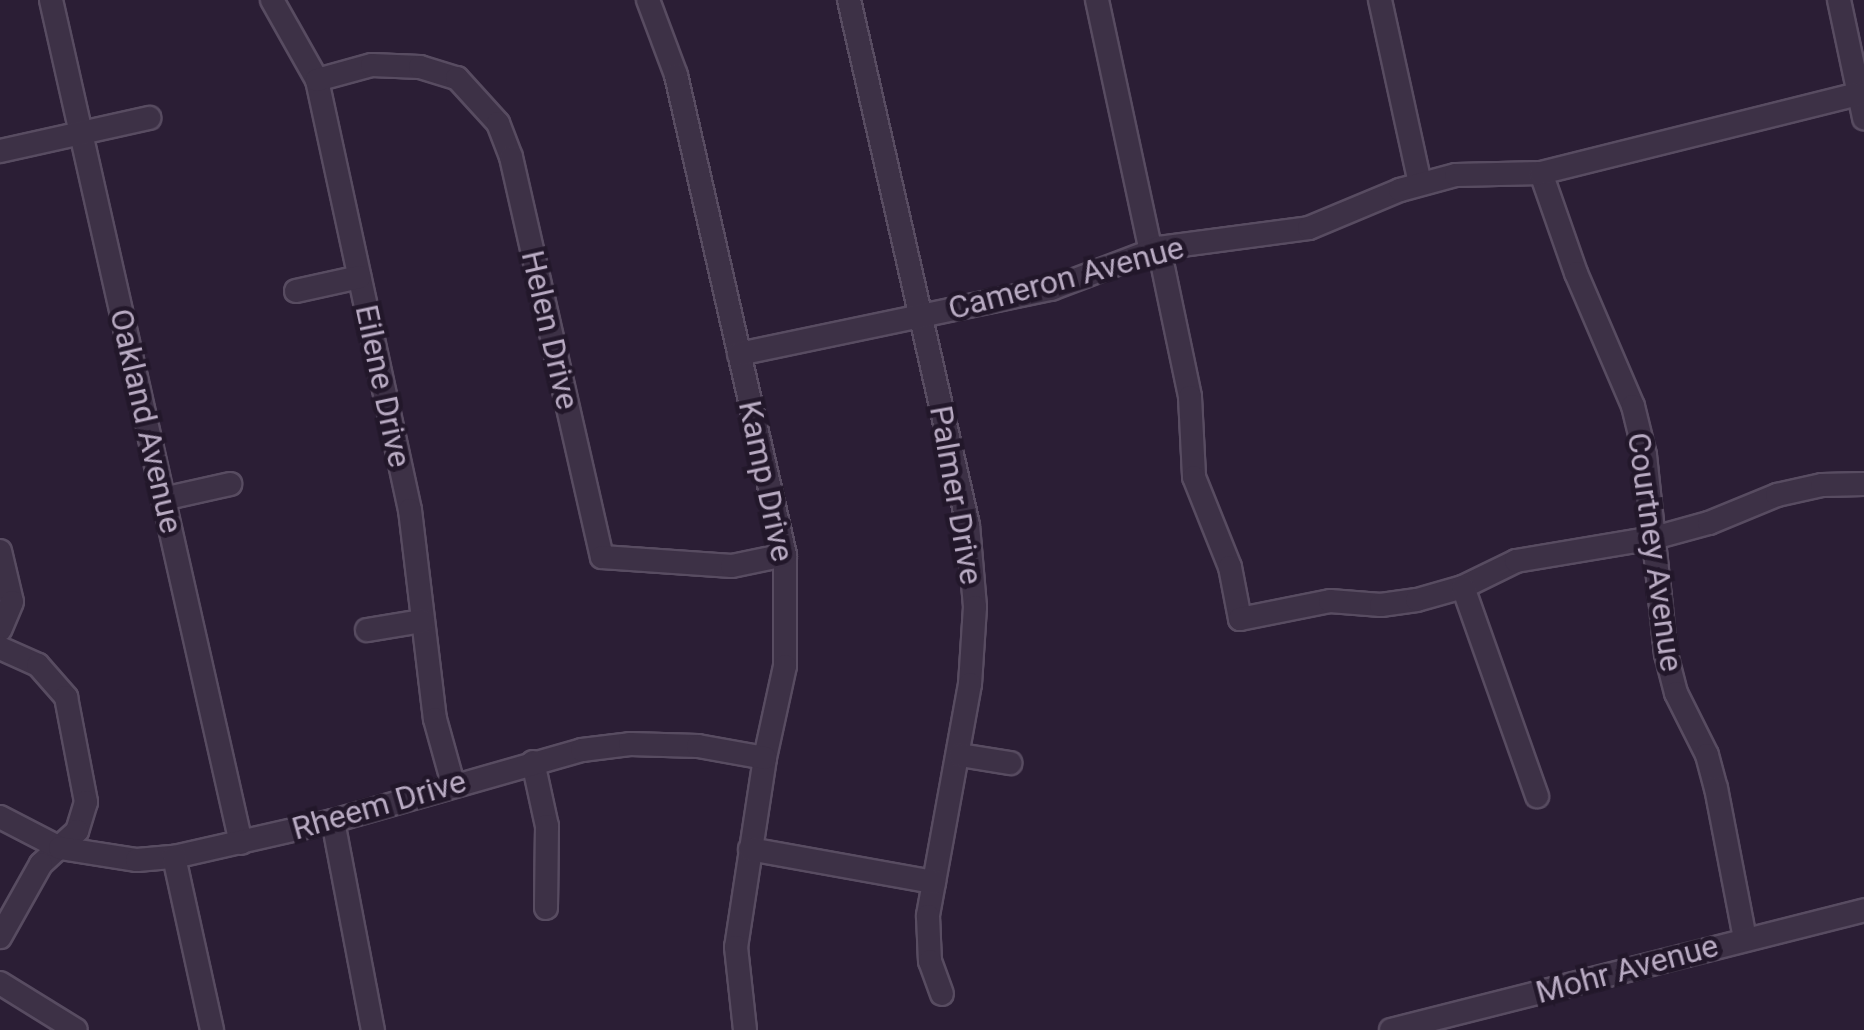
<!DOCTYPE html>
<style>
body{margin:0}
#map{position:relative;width:1864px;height:1030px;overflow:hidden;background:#2b1e35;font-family:Roboto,sans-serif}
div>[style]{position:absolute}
.roads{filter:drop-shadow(2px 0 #584c61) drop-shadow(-2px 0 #584c61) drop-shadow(0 2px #584c61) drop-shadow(0 -2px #584c61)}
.minor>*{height:22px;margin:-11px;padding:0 11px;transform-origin:11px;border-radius:11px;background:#3d3146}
span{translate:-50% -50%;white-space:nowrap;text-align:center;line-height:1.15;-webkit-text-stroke:9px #22172a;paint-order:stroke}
.street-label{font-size:32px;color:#b9abc3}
</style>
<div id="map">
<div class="roads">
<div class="minor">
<div style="left:51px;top:0;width:864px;rotate:77.3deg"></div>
<div style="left:272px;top:0;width:92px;rotate:60.6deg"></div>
<div style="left:317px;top:80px;width:440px;rotate:77.8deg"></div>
<div style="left:410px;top:510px;width:210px;rotate:83.2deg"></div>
<div style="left:435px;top:719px;width:67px;rotate:74.5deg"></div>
<div style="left:648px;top:0;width:80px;rotate:69.5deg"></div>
<div style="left:676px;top:75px;width:492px;rotate:77.2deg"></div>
<div style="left:785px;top:555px;width:111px;rotate:90deg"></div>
<div style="left:785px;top:666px;width:94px;rotate:102.3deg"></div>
<div style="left:765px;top:758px;width:191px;rotate:98.7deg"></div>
<div style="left:736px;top:947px;width:83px;rotate:83.8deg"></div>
<div style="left:849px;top:0;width:538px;rotate:77.23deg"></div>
<div style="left:968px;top:525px;width:82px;rotate:85.1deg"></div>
<div style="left:975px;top:607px;width:77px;rotate:93.7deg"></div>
<div style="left:970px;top:684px;width:236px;rotate:100.3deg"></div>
<div style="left:928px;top:916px;width:45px;rotate:87.5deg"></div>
<div style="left:930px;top:961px;width:35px;rotate:70deg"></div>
<div style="left:1097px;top:0;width:257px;rotate:77.9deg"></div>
<div style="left:1380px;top:0;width:188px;rotate:77.7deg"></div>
<div style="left:1839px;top:0;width:121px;rotate:78deg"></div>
<div style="left:317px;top:80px;width:57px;rotate:-15.3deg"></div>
<div style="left:372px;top:65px;width:48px;rotate:2.4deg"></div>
<div style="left:420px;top:67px;width:39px;rotate:17deg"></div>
<div style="left:457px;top:78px;width:61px;rotate:47.7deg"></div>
<div style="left:498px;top:123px;width:36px;rotate:69deg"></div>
<div style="left:511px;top:157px;width:410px;rotate:77.2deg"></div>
<div style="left:602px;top:557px;width:130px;rotate:4deg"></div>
<div style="left:732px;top:566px;width:54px;rotate:-11.7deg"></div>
<div style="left:0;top:151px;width:153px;rotate:-12.5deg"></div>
<div style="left:1541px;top:173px;width:106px;rotate:70.7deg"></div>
<div style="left:1576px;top:273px;width:145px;rotate:66.8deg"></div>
<div style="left:1633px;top:406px;width:50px;rotate:76.2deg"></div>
<div style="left:1645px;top:455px;width:200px;rotate:84deg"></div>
<div style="left:1666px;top:654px;width:40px;rotate:75.6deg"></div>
<div style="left:1676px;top:693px;width:69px;rotate:63.4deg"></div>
<div style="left:1707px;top:755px;width:34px;rotate:75deg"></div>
<div style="left:1716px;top:788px;width:153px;rotate:79.1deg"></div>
<div style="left:1159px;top:248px;width:152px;rotate:78.2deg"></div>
<div style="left:1190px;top:397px;width:80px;rotate:87.1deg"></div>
<div style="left:1194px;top:477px;width:97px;rotate:68.2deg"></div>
<div style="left:1230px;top:567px;width:53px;rotate:79.1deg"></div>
<div style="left:1240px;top:619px;width:92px;rotate:-11.3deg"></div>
<div style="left:1330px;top:601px;width:51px;rotate:4.5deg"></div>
<div style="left:1381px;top:605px;width:36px;rotate:-8deg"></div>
<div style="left:1417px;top:600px;width:48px;rotate:-15.8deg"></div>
<div style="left:1463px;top:587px;width:59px;rotate:-26.1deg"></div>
<div style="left:1516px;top:561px;width:140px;rotate:-9.5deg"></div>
<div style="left:1654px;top:538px;width:57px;rotate:-15.3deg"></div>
<div style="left:1709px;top:523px;width:74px;rotate:-22.4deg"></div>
<div style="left:1777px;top:495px;width:46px;rotate:-12.5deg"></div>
<div style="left:1822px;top:485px;width:42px;rotate:-1.4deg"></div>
<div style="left:296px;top:291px;width:65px;rotate:-12.5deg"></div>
<div style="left:739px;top:354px;width:319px;rotate:-11.8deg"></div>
<div style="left:1051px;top:289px;width:116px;rotate:-20.8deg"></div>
<div style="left:1159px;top:248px;width:151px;rotate:-7.6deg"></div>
<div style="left:1309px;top:228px;width:99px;rotate:-22.7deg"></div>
<div style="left:1400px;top:190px;width:58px;rotate:-15deg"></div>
<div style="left:1456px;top:175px;width:85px;rotate:-1.3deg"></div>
<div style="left:1541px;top:173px;width:327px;rotate:-14deg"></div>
<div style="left:163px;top:499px;width:69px;rotate:-12.6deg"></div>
<div style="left:0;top:551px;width:52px;rotate:76.8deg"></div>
<div style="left:12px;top:602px;width:30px;rotate:113deg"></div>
<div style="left:1463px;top:587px;width:222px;rotate:70.5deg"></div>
<div style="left:367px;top:630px;width:56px;rotate:-9.3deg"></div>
<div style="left:0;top:648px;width:42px;rotate:24.1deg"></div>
<div style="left:38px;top:665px;width:43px;rotate:48.8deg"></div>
<div style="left:66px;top:697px;width:107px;rotate:79.2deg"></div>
<div style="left:86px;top:802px;width:30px;rotate:107deg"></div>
<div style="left:77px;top:831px;width:49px;rotate:137.5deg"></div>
<div style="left:41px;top:864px;width:84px;rotate:119.3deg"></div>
<div style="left:960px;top:755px;width:51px;rotate:9.1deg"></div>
<div style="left:533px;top:762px;width:66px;rotate:77.7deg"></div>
<div style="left:547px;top:826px;width:82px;rotate:90.7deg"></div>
<div style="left:0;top:817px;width:68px;rotate:27.3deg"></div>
<div style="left:60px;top:848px;width:78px;rotate:8.9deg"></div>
<div style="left:137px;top:860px;width:37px;rotate:-5deg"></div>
<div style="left:174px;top:857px;width:163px;rotate:-12.8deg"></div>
<div style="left:333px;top:821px;width:259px;rotate:-15.9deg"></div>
<div style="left:582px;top:750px;width:48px;rotate:-7.1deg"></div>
<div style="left:630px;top:744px;width:68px;rotate:1.7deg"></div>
<div style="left:698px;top:746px;width:68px;rotate:10.2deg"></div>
<div style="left:333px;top:821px;width:213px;rotate:79.2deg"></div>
<div style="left:750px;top:849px;width:187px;rotate:10.2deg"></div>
<div style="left:174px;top:857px;width:177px;rotate:77.6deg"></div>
<div style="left:0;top:983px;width:89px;rotate:31.7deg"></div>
<div style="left:1391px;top:1030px;width:488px;rotate:-14.2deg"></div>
</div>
</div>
<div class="street-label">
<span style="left:1066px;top:278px;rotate:-15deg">Cameron Avenue</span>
<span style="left:550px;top:330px;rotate:77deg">Helen Drive</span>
<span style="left:383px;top:386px;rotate:78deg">Eilene Drive</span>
<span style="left:146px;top:421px;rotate:77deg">Oakland Avenue</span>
<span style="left:766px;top:481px;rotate:78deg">Kamp Drive</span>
<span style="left:956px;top:495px;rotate:80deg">Palmer Drive</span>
<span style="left:1655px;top:552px;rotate:82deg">Courtney Avenue</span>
<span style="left:379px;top:805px;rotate:-16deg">Rheem Drive</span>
<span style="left:1627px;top:969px;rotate:-15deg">Mohr Avenue</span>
</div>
</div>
